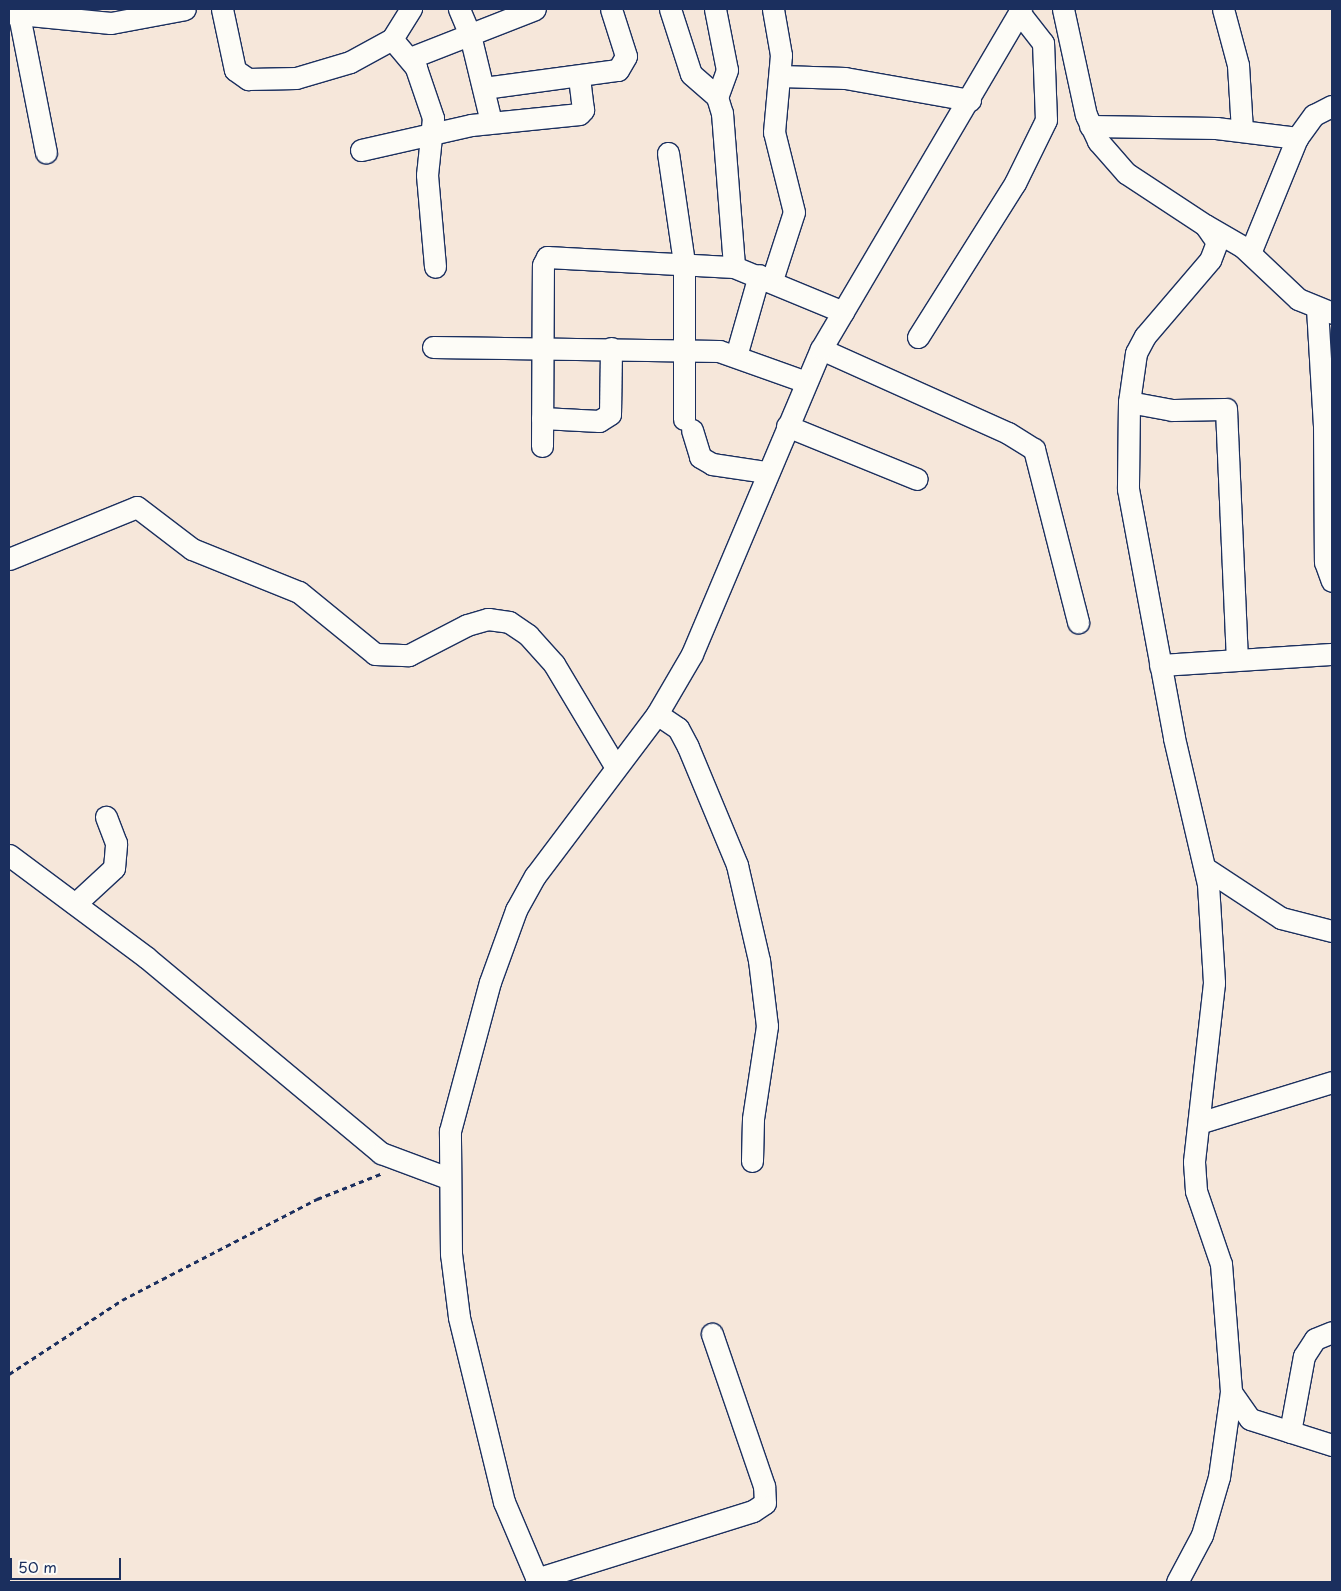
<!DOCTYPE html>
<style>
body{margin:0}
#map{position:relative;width:1341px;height:1591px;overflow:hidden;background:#f6e7da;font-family:"Playpen Sans",sans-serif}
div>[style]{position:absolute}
.path>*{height:2.5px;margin-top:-1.25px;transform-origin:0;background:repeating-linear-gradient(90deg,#1b2f5e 0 5px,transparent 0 9px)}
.roads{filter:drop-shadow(1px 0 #1b2f5e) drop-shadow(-1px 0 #1b2f5e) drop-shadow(0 1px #1b2f5e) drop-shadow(0 -1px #1b2f5e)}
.minor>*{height:21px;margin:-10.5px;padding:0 10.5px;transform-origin:10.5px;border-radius:10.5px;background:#fdfcf7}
span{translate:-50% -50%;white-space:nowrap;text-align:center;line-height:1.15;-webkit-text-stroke:4px #fdfcf7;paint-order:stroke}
.frame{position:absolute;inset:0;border:10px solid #1b2f5e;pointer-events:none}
.scale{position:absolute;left:10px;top:1558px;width:111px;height:22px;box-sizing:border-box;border:2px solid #1b2f5e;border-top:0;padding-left:6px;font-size:15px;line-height:18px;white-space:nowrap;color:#1b2f5e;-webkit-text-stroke:4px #fdfcf7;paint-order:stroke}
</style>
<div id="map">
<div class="path">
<div style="left:9px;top:1374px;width:135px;rotate:-33.2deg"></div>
<div style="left:122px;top:1300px;width:220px;rotate:-27.4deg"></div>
<div style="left:317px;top:1199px;width:71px;rotate:-21.5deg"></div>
</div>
<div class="roads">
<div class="minor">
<div style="left:222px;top:9px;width:62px;rotate:78deg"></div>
<div style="left:235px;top:70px;width:16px;rotate:35deg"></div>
<div style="left:248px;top:79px;width:48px;rotate:-1.2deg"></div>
<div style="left:296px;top:78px;width:56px;rotate:-16.5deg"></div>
<div style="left:350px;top:62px;width:48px;rotate:-28.7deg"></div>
<div style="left:392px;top:39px;width:36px;rotate:-58deg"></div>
<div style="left:459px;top:9px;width:28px;rotate:67deg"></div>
<div style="left:470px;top:35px;width:89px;rotate:76.4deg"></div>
<div style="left:670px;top:9px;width:68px;rotate:72.1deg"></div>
<div style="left:691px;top:74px;width:35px;rotate:41deg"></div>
<div style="left:717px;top:97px;width:17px;rotate:73deg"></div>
<div style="left:722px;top:113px;width:154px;rotate:85.5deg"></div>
<div style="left:715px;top:9px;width:62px;rotate:78.9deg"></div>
<div style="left:727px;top:70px;width:29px;rotate:110deg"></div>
<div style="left:1063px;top:9px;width:108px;rotate:77.8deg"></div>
<div style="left:1086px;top:115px;width:29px;rotate:65deg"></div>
<div style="left:1098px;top:141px;width:43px;rotate:48.8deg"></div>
<div style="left:1126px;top:173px;width:95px;rotate:33.4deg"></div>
<div style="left:1205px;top:225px;width:21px;rotate:55deg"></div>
<div style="left:1217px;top:242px;width:19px;rotate:111deg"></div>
<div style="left:1210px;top:260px;width:100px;rotate:130.5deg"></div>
<div style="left:1145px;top:336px;width:19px;rotate:118deg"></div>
<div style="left:1136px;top:353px;width:49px;rotate:98.1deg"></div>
<div style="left:1129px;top:402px;width:87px;rotate:90.7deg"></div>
<div style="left:1128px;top:489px;width:253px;rotate:79.5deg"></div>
<div style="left:1174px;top:738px;width:150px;rotate:76.9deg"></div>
<div style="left:1208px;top:884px;width:99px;rotate:86.5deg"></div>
<div style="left:1214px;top:983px;width:180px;rotate:96.4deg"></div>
<div style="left:1194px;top:1162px;width:29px;rotate:86deg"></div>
<div style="left:1196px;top:1191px;width:77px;rotate:71.1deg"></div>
<div style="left:1221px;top:1264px;width:128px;rotate:85.5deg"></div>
<div style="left:1231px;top:1392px;width:33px;rotate:55deg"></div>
<div style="left:1250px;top:1419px;width:86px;rotate:17.6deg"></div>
<div style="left:1223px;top:9px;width:58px;rotate:75deg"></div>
<div style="left:1238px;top:65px;width:65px;rotate:86.5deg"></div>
<div style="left:9px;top:13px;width:102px;rotate:5.6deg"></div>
<div style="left:111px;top:23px;width:75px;rotate:-10.7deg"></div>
<div style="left:19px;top:15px;width:140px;rotate:78.9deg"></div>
<div style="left:392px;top:39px;width:38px;rotate:50deg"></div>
<div style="left:416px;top:68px;width:53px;rotate:71.2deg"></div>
<div style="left:433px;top:118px;width:57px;rotate:96deg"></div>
<div style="left:427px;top:175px;width:92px;rotate:85deg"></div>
<div style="left:410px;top:58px;width:134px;rotate:-21.4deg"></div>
<div style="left:780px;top:76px;width:65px;rotate:1.8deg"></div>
<div style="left:845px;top:78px;width:127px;rotate:10deg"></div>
<div style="left:484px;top:88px;width:135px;rotate:-7.7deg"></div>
<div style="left:618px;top:70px;width:16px;rotate:-60deg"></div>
<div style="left:626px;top:56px;width:49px;rotate:-107.7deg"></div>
<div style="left:1090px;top:126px;width:126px;rotate:0.9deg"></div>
<div style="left:1216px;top:128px;width:82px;rotate:7deg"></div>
<div style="left:361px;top:150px;width:113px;rotate:-12.8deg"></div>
<div style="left:471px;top:125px;width:109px;rotate:-5.8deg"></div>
<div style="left:579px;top:114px;width:6px;rotate:-45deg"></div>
<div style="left:583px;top:110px;width:34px;rotate:-97deg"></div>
<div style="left:668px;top:153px;width:111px;rotate:81.7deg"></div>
<div style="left:684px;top:263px;width:156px;rotate:90deg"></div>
<div style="left:1207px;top:226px;width:42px;rotate:30.3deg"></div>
<div style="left:1243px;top:247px;width:76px;rotate:43.4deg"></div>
<div style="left:1298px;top:299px;width:37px;rotate:22deg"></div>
<div style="left:1250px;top:253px;width:124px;rotate:-67.8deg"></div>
<div style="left:1297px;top:138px;width:29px;rotate:-54deg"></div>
<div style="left:1314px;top:115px;width:20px;rotate:-27deg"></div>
<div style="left:772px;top:280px;width:71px;rotate:-72.1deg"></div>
<div style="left:794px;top:212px;width:82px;rotate:-104deg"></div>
<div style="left:774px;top:132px;width:77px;rotate:-84.8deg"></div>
<div style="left:781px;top:55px;width:47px;rotate:-99.9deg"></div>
<div style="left:1317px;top:308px;width:117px;rotate:86.6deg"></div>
<div style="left:1324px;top:425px;width:137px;rotate:89.6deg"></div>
<div style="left:1325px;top:562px;width:20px;rotate:70deg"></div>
<div style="left:918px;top:337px;width:182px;rotate:-57.8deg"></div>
<div style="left:1015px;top:183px;width:70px;rotate:-63.8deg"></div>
<div style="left:1046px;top:120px;width:77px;rotate:-92.2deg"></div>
<div style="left:1043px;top:43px;width:39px;rotate:-128deg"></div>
<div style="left:433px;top:347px;width:286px;rotate:0.8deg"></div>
<div style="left:719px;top:351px;width:92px;rotate:19.6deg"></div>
<div style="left:821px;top:349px;width:205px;rotate:24.2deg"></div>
<div style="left:1008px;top:433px;width:31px;rotate:32deg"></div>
<div style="left:1034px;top:449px;width:179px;rotate:75.7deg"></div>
<div style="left:736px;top:356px;width:84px;rotate:-74.1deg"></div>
<div style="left:1129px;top:402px;width:44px;rotate:10.5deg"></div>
<div style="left:1172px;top:410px;width:54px;rotate:-1.1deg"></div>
<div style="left:1226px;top:409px;width:251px;rotate:87.5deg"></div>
<div style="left:542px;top:418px;width:57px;rotate:3deg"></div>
<div style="left:599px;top:421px;width:13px;rotate:-32deg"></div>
<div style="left:610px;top:414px;width:66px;rotate:-89.1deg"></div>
<div style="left:787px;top:426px;width:140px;rotate:22.2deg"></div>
<div style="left:692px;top:430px;width:28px;rotate:73deg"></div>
<div style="left:700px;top:457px;width:14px;rotate:30deg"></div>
<div style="left:712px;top:464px;width:55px;rotate:8.4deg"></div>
<div style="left:542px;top:446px;width:181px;rotate:-89.7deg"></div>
<div style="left:543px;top:265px;width:9px;rotate:-63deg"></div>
<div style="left:547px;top:257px;width:187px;rotate:3.1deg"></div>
<div style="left:734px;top:267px;width:118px;rotate:22.4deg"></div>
<div style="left:9px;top:559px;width:138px;rotate:-22.1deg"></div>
<div style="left:137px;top:507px;width:69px;rotate:37.4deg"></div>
<div style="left:192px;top:549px;width:115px;rotate:21.9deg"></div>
<div style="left:299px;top:592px;width:98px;rotate:39.2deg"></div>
<div style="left:375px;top:654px;width:34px;rotate:2deg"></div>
<div style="left:409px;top:655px;width:65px;rotate:-27.3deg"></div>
<div style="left:467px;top:625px;width:22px;rotate:-16deg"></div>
<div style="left:488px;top:619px;width:21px;rotate:8deg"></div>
<div style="left:509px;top:622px;width:23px;rotate:34deg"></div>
<div style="left:528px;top:635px;width:39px;rotate:48deg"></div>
<div style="left:554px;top:664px;width:119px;rotate:59.1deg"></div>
<div style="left:1160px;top:665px;width:172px;rotate:-3.7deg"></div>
<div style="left:657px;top:714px;width:25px;rotate:34deg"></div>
<div style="left:678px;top:728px;width:21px;rotate:62deg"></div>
<div style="left:688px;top:747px;width:128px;rotate:67.4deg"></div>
<div style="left:737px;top:865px;width:98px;rotate:77deg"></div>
<div style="left:759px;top:960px;width:66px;rotate:83.1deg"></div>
<div style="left:767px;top:1026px;width:94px;rotate:98.6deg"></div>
<div style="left:753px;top:1119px;width:42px;rotate:91.4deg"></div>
<div style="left:9px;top:855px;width:172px;rotate:36.7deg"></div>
<div style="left:147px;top:958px;width:305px;rotate:39.8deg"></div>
<div style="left:381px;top:1153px;width:72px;rotate:20.5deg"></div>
<div style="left:1205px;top:868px;width:91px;rotate:33.3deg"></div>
<div style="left:1281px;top:918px;width:53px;rotate:14.3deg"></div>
<div style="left:75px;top:904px;width:53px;rotate:-42.7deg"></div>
<div style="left:114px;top:868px;width:25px;rotate:-85deg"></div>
<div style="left:116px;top:843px;width:28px;rotate:-111deg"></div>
<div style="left:1199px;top:1123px;width:139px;rotate:-17.1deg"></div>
<div style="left:1290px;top:1432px;width:77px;rotate:-79.6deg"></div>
<div style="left:1304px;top:1356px;width:20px;rotate:-57deg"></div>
<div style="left:1315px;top:1339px;width:18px;rotate:-22deg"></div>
<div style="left:536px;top:1579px;width:227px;rotate:-17.4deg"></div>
<div style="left:753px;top:1511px;width:14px;rotate:-34deg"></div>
<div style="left:765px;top:1503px;width:17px;rotate:-93deg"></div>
<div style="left:764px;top:1486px;width:161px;rotate:-108.9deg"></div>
<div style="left:538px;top:1582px;width:87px;rotate:-113deg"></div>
<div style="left:504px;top:1502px;width:190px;rotate:-103.7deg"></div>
<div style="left:459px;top:1317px;width:64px;rotate:-97.2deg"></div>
<div style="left:451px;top:1254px;width:123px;rotate:-90.5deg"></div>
<div style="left:450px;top:1131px;width:154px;rotate:-75deg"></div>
<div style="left:490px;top:982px;width:77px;rotate:-70.1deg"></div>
<div style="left:516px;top:910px;width:39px;rotate:-61deg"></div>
<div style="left:535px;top:876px;width:203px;rotate:-53deg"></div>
<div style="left:657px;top:714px;width:69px;rotate:-59.7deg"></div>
<div style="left:692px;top:654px;width:331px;rotate:-67.1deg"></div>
<div style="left:821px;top:349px;width:394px;rotate:-59.5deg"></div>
<div style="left:1177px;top:1582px;width:53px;rotate:-62deg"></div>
<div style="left:1202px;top:1535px;width:60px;rotate:-73.7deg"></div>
<div style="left:1219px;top:1477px;width:86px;rotate:-82deg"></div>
</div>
</div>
<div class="frame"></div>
<div class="scale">50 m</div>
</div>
